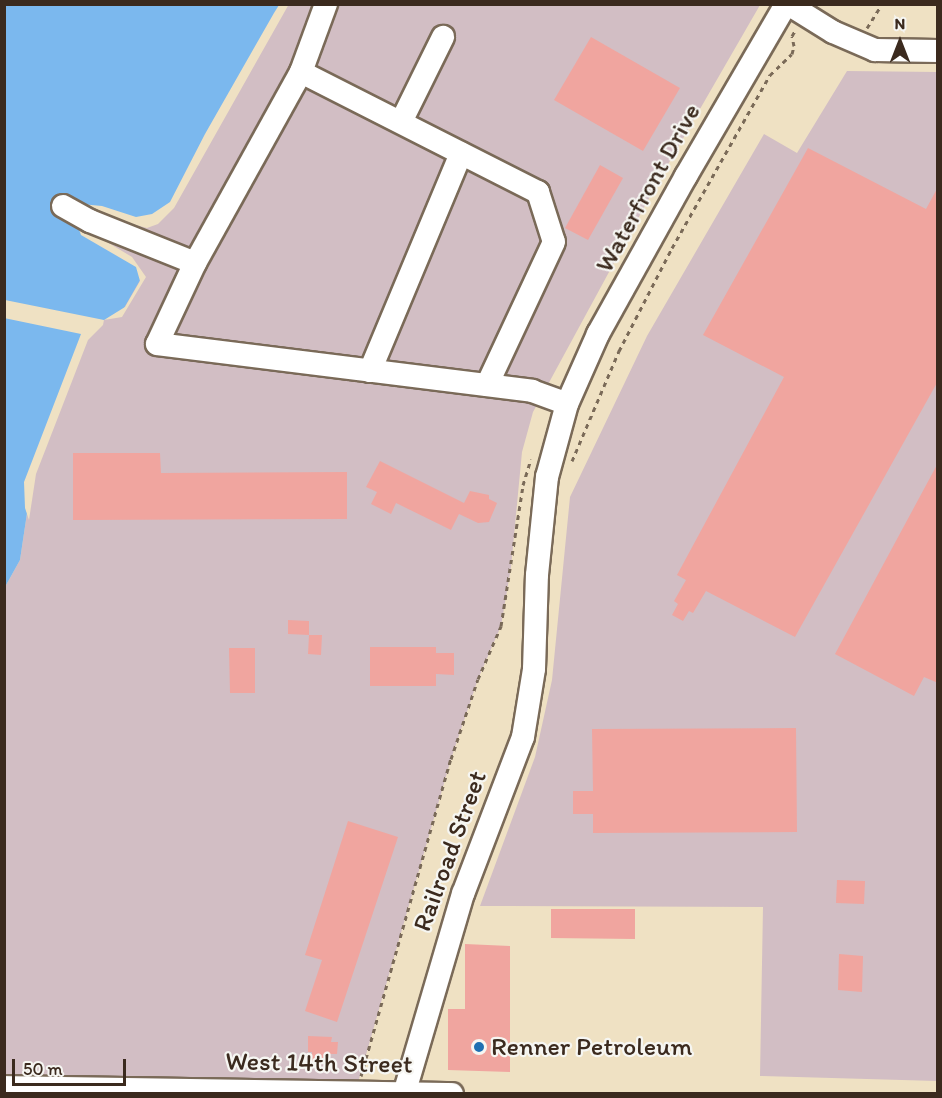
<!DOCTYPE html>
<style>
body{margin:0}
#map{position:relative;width:942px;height:1098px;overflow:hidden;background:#efe1c3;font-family:Itim,sans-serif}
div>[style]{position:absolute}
.industrial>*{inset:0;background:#d2bec4}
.water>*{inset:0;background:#7bb8ee}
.pier>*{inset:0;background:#efe1c3}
.building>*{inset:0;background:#f0a59f}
.path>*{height:3px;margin-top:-1.5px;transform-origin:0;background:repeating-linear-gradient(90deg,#7a6a58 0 4.5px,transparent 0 9px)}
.roads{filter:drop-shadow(2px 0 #7a6a58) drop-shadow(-2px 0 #7a6a58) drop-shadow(0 2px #7a6a58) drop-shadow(0 -2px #7a6a58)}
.minor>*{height:22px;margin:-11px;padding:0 11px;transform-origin:11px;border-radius:11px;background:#fff}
.dots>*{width:16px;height:16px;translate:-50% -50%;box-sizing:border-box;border:3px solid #f6f6f2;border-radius:50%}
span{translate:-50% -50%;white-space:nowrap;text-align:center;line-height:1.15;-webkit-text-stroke:4.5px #f6f6f2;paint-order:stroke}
.street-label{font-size:26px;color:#3b2a1e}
.poi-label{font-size:26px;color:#3b2a1e}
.left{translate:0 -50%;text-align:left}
.frame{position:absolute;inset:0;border:6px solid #3b2a1e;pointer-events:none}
.north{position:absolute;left:870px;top:12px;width:60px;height:60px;-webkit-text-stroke:4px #f6f6f2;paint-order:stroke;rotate:0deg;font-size:16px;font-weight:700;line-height:24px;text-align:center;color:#3b2a1e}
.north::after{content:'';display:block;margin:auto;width:21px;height:27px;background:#3b2a1e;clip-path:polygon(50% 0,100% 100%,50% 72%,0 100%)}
.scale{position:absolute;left:12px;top:1059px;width:114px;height:27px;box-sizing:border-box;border:3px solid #3b2a1e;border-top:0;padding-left:8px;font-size:18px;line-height:21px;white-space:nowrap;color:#3b2a1e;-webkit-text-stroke:4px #f6f6f2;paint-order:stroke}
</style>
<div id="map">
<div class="industrial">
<div style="clip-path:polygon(286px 5px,760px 5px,659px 180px,533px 412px,522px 452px,511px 567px,501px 626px,478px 679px,451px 759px,355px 1093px,5px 1094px,5px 587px,20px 560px,33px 473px,85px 232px,95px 210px)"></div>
<div style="clip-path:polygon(847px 71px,937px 72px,937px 1081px,760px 1076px,763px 907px,480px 906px,535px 757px,552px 680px,570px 497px,647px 336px,764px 134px,797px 153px)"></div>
</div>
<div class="water">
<div style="clip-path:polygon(5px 5px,286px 5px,172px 206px,156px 222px,94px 211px,85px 233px,131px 260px,143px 275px,120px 315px,104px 320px,85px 338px,33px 473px,20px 560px,5px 587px)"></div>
</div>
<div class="pier">
<div style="clip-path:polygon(289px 4px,174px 208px,158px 224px,147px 228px,117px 220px,81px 204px,102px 206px,136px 217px,152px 214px,170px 202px,205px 134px,274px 13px,279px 5px)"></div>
<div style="clip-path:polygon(77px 224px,132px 257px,146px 277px,122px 317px,104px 320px,103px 325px,88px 340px,36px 474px,29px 520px,25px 508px,24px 482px,81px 334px,4px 318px,5px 300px,104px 320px,125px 307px,140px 281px,136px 267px,81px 235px)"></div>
</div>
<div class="building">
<div style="clip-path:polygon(591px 37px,680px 88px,643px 151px,554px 100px)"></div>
<div style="clip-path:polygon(808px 148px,926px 209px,938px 187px,938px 381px,795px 637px,706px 591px,693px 613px,689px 611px,683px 621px,672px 615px,678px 604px,674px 601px,686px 580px,677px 575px,784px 377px,703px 335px)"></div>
<div style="clip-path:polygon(600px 165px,623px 178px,588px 240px,565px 228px)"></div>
<div style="clip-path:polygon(73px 453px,160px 453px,161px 473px,347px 472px,347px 519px,73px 520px)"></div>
<div style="clip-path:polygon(380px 461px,464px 503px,470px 491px,489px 495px,489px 499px,497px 503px,489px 522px,478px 523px,459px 514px,451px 530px,396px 503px,391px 514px,371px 504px,377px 492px,366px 487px)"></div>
<div style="clip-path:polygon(938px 463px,938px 683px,924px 677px,914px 696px,835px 654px)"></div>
<div style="clip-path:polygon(288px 620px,309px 621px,309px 635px,322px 635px,321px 655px,308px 654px,309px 635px,288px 634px)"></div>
<div style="clip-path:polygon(370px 647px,436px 647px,436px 653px,454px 653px,454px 675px,436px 674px,436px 686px,370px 686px)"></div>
<div style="clip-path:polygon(229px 648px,255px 648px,255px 693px,230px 693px)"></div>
<div style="clip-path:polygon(796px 728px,797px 832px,593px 833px,593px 814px,573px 814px,573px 791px,593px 791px,592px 729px)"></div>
<div style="clip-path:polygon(348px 821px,398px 837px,337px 1022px,305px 1011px,322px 960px,305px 955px)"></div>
<div style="clip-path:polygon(837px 880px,865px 881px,864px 904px,836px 903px)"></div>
<div style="clip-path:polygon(551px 909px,635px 909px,635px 939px,551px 938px)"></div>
<div style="clip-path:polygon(465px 944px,510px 946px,510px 1072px,448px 1070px,448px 1009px,465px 1009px)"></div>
<div style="clip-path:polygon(839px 954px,863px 956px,862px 992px,838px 990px)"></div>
<div style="clip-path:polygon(308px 1036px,332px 1037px,331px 1042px,338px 1042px,337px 1054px,328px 1054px,328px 1062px,312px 1061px,312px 1052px,308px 1052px)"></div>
</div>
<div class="path">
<div style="left:867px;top:28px;width:28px;rotate:-58deg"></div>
<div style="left:572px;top:461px;width:120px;rotate:-66.9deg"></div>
<div style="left:619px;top:351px;width:116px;rotate:-62.8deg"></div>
<div style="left:672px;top:248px;width:199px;rotate:-60.5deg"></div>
<div style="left:770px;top:75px;width:30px;rotate:-44deg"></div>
<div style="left:792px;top:54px;width:8px;rotate:-76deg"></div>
<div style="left:794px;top:46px;width:10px;rotate:-101deg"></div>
<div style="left:792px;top:36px;width:8px;rotate:-60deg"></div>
<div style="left:361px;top:1076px;width:330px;rotate:-74.2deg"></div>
<div style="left:451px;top:759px;width:84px;rotate:-71.4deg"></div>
<div style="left:478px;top:679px;width:58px;rotate:-66.5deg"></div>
<div style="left:501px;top:626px;width:143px;rotate:-81.1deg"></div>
<div style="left:523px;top:485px;width:27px;rotate:-73deg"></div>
</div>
<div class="roads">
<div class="minor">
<div style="left:326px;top:4px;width:72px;rotate:110.2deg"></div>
<div style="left:301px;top:72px;width:218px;rotate:119deg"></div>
<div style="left:195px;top:263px;width:89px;rotate:115.1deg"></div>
<div style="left:157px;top:344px;width:378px;rotate:7.1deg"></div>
<div style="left:532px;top:391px;width:37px;rotate:20deg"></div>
<div style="left:788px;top:4px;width:53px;rotate:31.9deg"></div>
<div style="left:833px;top:32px;width:46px;rotate:23.2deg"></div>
<div style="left:875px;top:50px;width:63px;rotate:0.9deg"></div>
<div style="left:301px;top:72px;width:266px;rotate:26.9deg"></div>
<div style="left:538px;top:192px;width:52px;rotate:72.3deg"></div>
<div style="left:554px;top:242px;width:158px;rotate:115.1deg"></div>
<div style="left:401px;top:122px;width:95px;rotate:-63.7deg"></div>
<div style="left:63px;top:206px;width:31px;rotate:29deg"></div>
<div style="left:90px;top:221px;width:113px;rotate:21.8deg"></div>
<div style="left:370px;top:371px;width:236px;rotate:-67.3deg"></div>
<div style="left:4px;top:1087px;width:448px;rotate:0.9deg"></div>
<div style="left:404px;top:1094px;width:209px;rotate:-73.6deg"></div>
<div style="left:463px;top:894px;width:168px;rotate:-69.1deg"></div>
<div style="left:523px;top:737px;width:69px;rotate:-80.8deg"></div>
<div style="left:534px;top:669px;width:94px;rotate:-88.2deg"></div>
<div style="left:537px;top:575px;width:99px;rotate:-84.2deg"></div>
<div style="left:547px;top:477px;width:76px;rotate:-74.7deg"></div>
<div style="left:567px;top:404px;width:77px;rotate:-66.1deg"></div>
<div style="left:598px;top:334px;width:181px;rotate:-60.9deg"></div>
<div style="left:686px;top:176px;width:199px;rotate:-59.8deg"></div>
</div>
</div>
<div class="dots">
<div style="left:479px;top:1047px;background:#1f6fb2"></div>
</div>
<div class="street-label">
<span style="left:648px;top:188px;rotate:-61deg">Waterfront Drive</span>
<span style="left:450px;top:851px;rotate:-70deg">Railroad Street</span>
<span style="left:319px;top:1063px;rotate:1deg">West 14th Street</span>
</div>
<div class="poi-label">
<span class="left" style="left:491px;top:1047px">Renner Petroleum</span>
</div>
<div class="frame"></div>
<div class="north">N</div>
<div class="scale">50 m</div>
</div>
